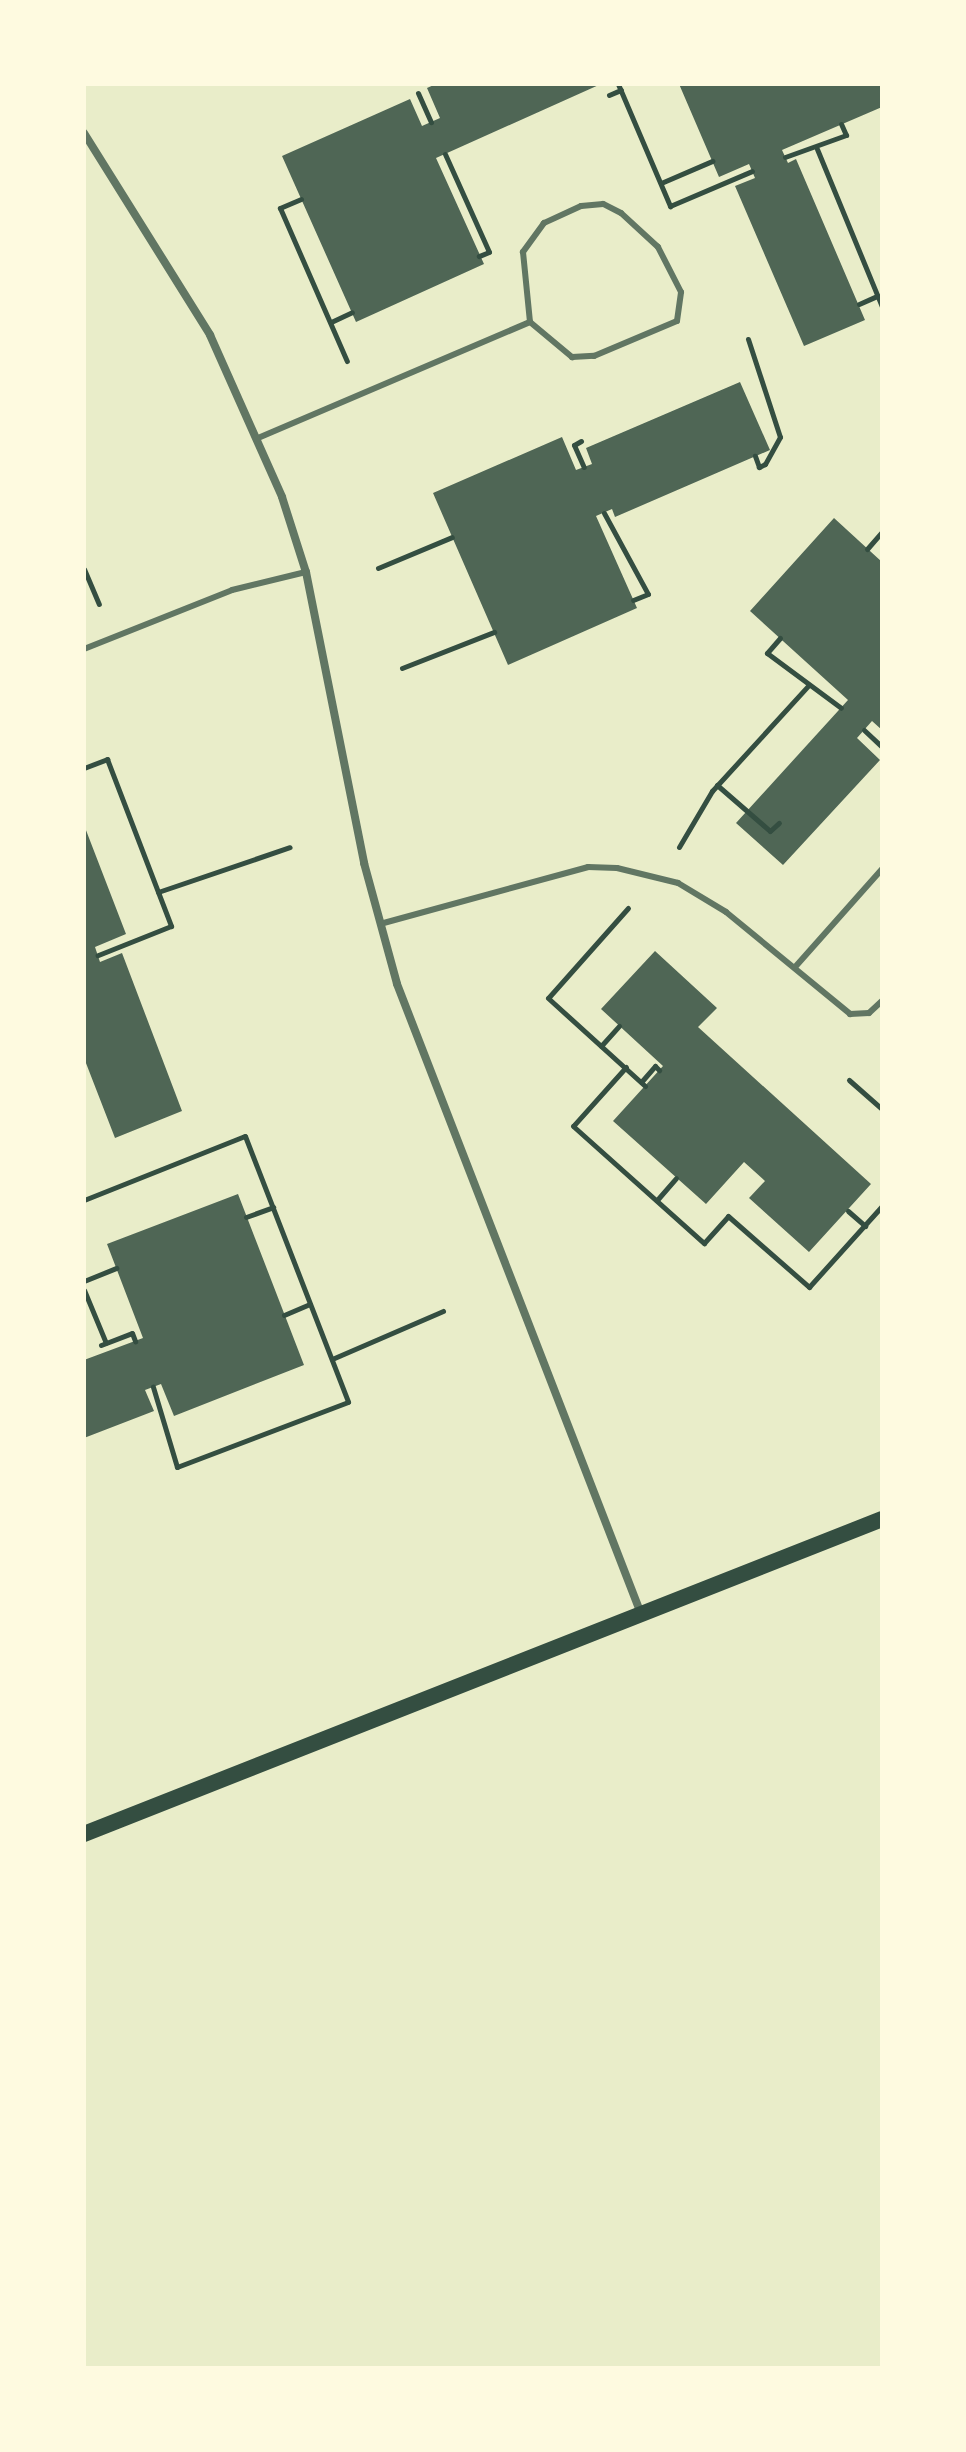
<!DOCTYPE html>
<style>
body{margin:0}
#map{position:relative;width:966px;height:2452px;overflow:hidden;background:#e9edc9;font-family:"Space Grotesk",sans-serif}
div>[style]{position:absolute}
.building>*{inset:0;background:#4f6655}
.path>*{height:5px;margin:-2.5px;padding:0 2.5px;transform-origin:2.5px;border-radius:2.5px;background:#344e41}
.service>*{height:6px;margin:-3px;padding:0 3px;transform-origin:3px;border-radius:3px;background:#617663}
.minor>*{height:8px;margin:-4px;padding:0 4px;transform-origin:4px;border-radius:4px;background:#617663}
.secondary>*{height:16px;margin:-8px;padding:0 8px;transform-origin:8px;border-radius:8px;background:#344e41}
span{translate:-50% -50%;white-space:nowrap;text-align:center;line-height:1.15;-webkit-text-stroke:7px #fefae0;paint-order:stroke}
.frame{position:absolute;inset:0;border:86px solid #fefae0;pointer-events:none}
</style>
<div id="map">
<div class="building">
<div style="clip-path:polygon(436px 84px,601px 84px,436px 158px,484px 264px,356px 322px,282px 156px,410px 99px,422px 126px,440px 118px,427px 88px)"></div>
<div style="clip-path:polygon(679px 84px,880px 84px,882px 107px,782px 150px,788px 163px,796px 159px,865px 320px,804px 346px,735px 186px,755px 178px,749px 164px,719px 177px)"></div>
<div style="clip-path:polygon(740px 382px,770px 450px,615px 517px,612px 509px,596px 516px,637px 608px,508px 665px,433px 493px,562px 437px,576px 470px,592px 464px,586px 448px)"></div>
<div style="clip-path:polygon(834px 518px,882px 562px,882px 730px,872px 721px,857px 738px,880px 760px,783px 865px,736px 823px,848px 700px,750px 611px)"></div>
<div style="clip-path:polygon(84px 825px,126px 934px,95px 947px,100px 962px,122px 953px,182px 1111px,115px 1138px,84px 1058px)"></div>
<div style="clip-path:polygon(655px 951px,717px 1008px,698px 1027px,871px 1184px,809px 1252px,749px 1198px,765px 1181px,744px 1162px,706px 1204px,613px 1121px,663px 1066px,601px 1009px)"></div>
<div style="clip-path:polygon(238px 1194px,304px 1365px,174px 1416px,161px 1384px,145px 1390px,154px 1411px,84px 1438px,84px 1360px,143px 1338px,107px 1244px)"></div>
</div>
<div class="path">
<div style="left:618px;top:84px;width:133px;rotate:66.9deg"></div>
<div style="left:670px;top:206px;width:89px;rotate:-23.1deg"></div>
<div style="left:418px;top:93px;width:32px;rotate:66deg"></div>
<div style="left:609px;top:95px;width:13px;rotate:-23deg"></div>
<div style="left:817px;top:149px;width:171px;rotate:67.6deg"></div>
<div style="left:445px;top:154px;width:107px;rotate:65.8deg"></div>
<div style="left:489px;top:252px;width:11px;rotate:158deg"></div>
<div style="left:785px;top:157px;width:65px;rotate:-19.8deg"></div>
<div style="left:846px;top:135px;width:12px;rotate:-114deg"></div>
<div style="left:661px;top:183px;width:56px;rotate:-23.3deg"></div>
<div style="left:301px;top:199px;width:23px;rotate:157deg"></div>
<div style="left:280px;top:208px;width:167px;rotate:66.4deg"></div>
<div style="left:859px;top:304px;width:20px;rotate:-24deg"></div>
<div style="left:331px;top:322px;width:23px;rotate:-25deg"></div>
<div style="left:748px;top:339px;width:103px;rotate:71.9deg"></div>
<div style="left:780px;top:437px;width:31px;rotate:119deg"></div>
<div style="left:765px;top:464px;width:7px;rotate:153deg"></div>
<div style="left:759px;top:467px;width:12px;rotate:-110deg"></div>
<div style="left:581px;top:441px;width:8px;rotate:150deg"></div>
<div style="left:574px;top:445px;width:24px;rotate:66deg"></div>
<div style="left:604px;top:513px;width:92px;rotate:61.5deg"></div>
<div style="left:648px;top:594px;width:16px;rotate:158deg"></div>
<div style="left:867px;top:549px;width:23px;rotate:-49deg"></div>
<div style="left:378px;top:568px;width:80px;rotate:-22.7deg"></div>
<div style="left:84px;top:569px;width:38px;rotate:67deg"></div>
<div style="left:780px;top:638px;width:20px;rotate:131deg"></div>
<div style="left:767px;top:653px;width:92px;rotate:36.6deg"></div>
<div style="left:402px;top:668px;width:99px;rotate:-21.4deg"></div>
<div style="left:864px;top:730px;width:25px;rotate:43deg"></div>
<div style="left:84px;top:768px;width:25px;rotate:-21deg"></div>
<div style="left:107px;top:759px;width:179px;rotate:69deg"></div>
<div style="left:171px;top:926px;width:79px;rotate:158.3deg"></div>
<div style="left:717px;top:785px;width:70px;rotate:41deg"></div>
<div style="left:770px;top:831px;width:12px;rotate:-42deg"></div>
<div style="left:679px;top:847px;width:65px;rotate:-59.5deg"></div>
<div style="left:712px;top:791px;width:142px;rotate:-47.6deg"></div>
<div style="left:158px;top:892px;width:139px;rotate:-18.8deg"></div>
<div style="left:628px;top:908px;width:120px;rotate:131.6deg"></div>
<div style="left:548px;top:998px;width:131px;rotate:42.2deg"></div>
<div style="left:601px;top:1046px;width:27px;rotate:-48deg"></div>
<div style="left:626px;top:1067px;width:79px;rotate:131.9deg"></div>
<div style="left:573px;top:1126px;width:176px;rotate:41.8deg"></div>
<div style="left:704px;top:1243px;width:36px;rotate:-48deg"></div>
<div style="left:728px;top:1216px;width:108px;rotate:41.2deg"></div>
<div style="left:809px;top:1287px;width:109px;rotate:-48deg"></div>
<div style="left:849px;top:1080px;width:44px;rotate:41.3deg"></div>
<div style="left:642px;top:1081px;width:20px;rotate:-49deg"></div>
<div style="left:655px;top:1066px;width:6px;rotate:45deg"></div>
<div style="left:84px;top:1200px;width:173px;rotate:-21.7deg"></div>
<div style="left:245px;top:1136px;width:285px;rotate:68.8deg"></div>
<div style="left:348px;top:1402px;width:183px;rotate:159.2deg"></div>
<div style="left:177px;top:1467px;width:84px;rotate:-106.7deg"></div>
<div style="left:657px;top:1200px;width:29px;rotate:-49deg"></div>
<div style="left:848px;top:1211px;width:23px;rotate:41deg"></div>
<div style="left:246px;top:1217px;width:29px;rotate:-20deg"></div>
<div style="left:84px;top:1281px;width:35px;rotate:-22deg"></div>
<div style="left:84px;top:1290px;width:57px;rotate:67.5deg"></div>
<div style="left:284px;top:1315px;width:28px;rotate:-23deg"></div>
<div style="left:101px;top:1345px;width:33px;rotate:-21deg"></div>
<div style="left:132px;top:1333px;width:9px;rotate:69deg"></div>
<div style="left:332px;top:1359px;width:121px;rotate:-23.4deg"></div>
</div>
<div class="service">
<div style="left:258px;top:438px;width:296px;rotate:-23.1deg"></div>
<div style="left:530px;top:322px;width:55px;rotate:39.8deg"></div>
<div style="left:572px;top:357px;width:22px;rotate:-3deg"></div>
<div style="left:594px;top:356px;width:90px;rotate:-22.9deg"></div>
<div style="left:677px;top:321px;width:29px;rotate:-82deg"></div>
<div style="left:681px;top:292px;width:51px;rotate:-117.1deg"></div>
<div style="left:658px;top:247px;width:50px;rotate:-137.4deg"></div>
<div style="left:621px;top:213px;width:20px;rotate:-153deg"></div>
<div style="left:603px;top:204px;width:22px;rotate:175deg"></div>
<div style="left:581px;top:206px;width:41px;rotate:155.3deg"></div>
<div style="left:544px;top:223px;width:36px;rotate:126deg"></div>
<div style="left:523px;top:252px;width:70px;rotate:84.3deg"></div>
<div style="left:84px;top:649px;width:159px;rotate:-21.7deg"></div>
<div style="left:232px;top:590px;width:76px;rotate:-13.7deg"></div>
<div style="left:380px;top:924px;width:216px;rotate:-15.3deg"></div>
<div style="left:588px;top:867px;width:29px;rotate:2deg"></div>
<div style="left:617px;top:868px;width:63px;rotate:13.8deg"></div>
<div style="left:678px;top:883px;width:56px;rotate:31.1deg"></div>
<div style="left:726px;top:912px;width:161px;rotate:39.4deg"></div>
<div style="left:850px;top:1014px;width:19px;rotate:-3deg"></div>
<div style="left:869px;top:1013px;width:18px;rotate:-43deg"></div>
<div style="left:796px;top:966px;width:130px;rotate:-48.4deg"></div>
</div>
<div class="minor">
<div style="left:84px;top:133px;width:238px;rotate:58deg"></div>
<div style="left:210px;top:335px;width:177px;rotate:66deg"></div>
<div style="left:282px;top:497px;width:79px;rotate:72.3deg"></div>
<div style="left:306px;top:572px;width:297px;rotate:78.7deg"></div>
<div style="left:364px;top:863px;width:125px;rotate:74.7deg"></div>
<div style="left:397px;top:984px;width:672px;rotate:68.82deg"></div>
</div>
<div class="secondary">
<div style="left:84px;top:1834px;width:858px;rotate:-21.54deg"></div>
</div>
<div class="frame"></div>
</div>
